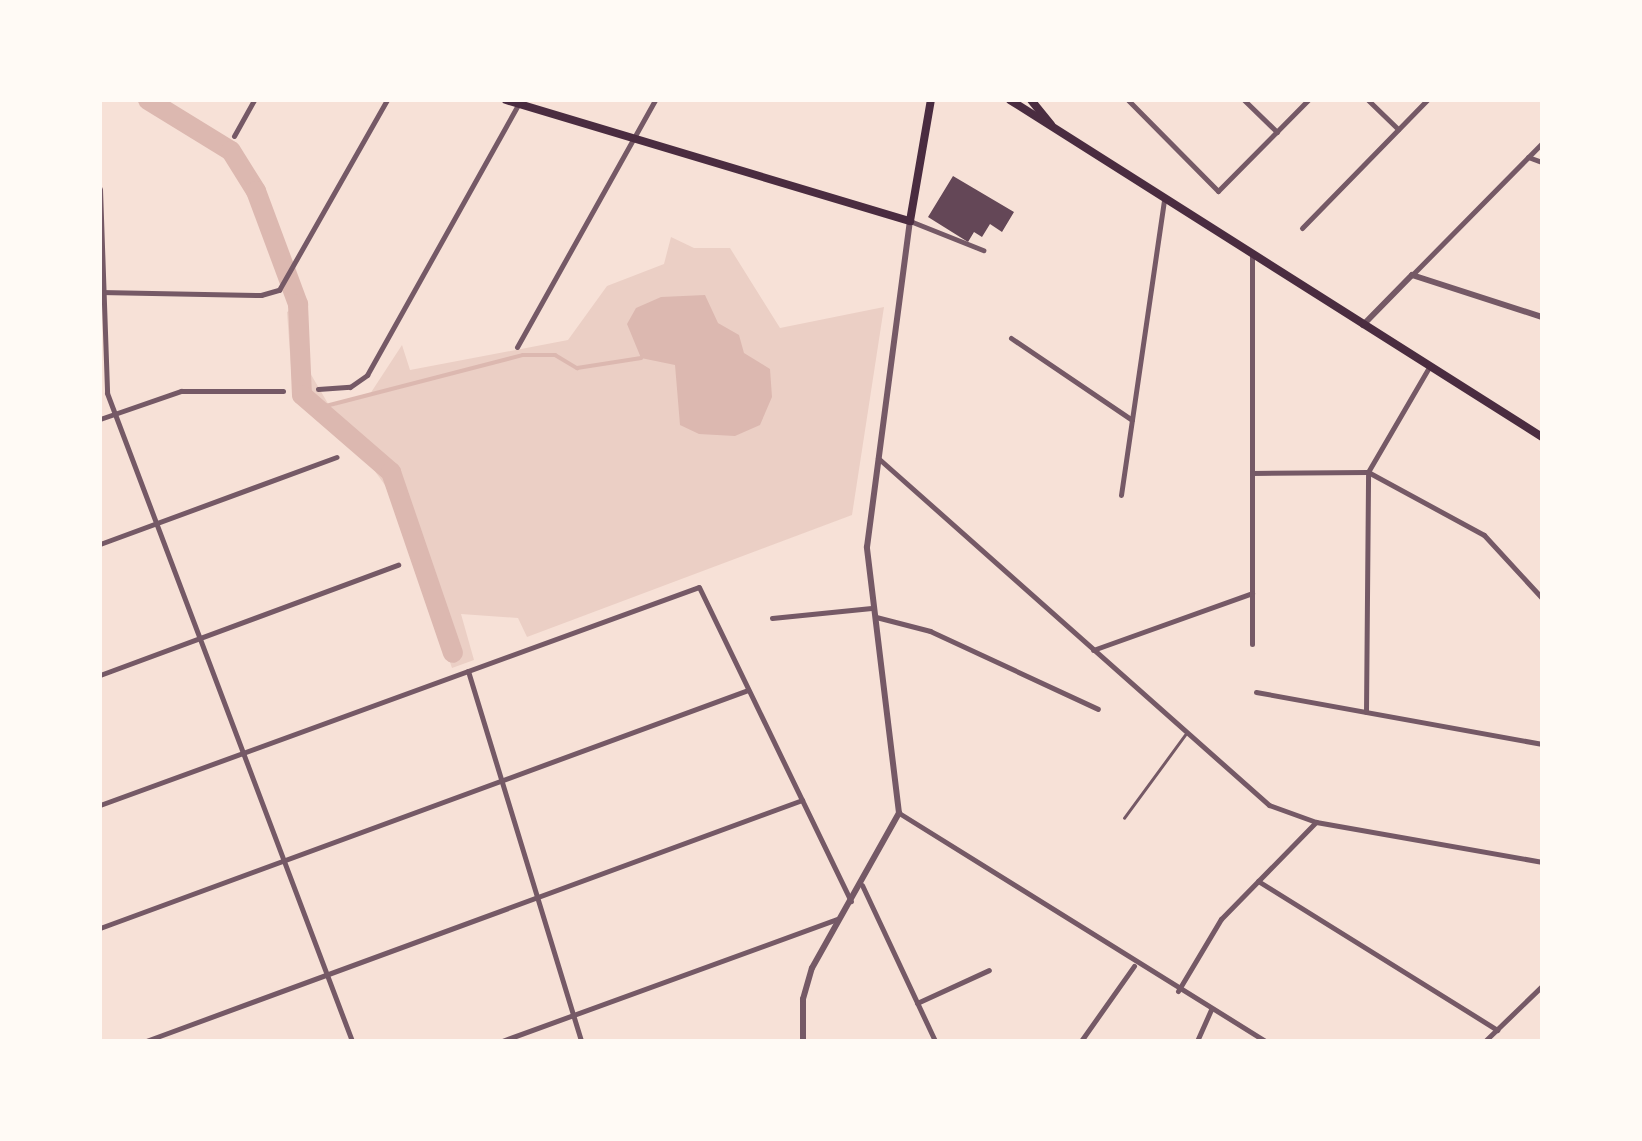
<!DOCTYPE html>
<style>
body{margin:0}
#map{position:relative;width:1642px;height:1141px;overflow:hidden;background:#f7e1d7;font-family:"Source Sans 3",sans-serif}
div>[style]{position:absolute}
.green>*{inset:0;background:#ebcfc5}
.water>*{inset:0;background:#dcb8b0}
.stream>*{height:4px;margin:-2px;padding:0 2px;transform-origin:2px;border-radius:2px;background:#dcb8b0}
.river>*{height:20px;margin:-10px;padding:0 10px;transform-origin:10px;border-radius:10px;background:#dcb8b0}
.building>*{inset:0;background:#644757}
.service>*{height:2.5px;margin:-1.25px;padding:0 1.25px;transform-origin:1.25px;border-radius:1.25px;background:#755966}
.minor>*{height:5px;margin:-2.5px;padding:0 2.5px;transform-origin:2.5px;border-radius:2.5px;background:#755966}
.tertiary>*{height:6px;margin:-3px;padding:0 3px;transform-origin:3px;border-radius:3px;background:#755966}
.secondary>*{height:8px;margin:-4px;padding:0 4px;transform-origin:4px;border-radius:4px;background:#4a2c40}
span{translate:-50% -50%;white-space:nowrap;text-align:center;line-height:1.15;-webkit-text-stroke:8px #fffaf5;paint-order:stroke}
.frame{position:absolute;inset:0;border:102px solid #fffaf5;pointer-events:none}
</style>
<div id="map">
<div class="green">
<div style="clip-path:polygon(671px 237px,694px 248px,730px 248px,780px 328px,884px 307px,852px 515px,527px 637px,518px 618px,461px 614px,474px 660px,452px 668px,395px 499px,369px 463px,293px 395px,287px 312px,307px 299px,306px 366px,330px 407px,370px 394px,402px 345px,410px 370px,568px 340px,607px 286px,664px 264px)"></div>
</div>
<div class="water">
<div style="clip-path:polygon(705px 295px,718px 323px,739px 335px,744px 353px,770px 369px,772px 397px,760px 425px,735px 436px,699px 434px,680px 425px,675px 365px,641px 358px,627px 324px,636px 308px,661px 297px)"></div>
</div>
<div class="stream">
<div style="left:318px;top:408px;width:212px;rotate:-14.5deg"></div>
<div style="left:523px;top:355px;width:32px"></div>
<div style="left:555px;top:355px;width:26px;rotate:31deg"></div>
<div style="left:577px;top:368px;width:65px;rotate:-8.9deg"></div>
</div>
<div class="river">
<div style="left:148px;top:100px;width:97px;rotate:31.6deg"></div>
<div style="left:231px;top:151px;width:47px;rotate:58deg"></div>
<div style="left:256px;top:191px;width:121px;rotate:69.6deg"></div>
<div style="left:298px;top:304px;width:91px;rotate:87.5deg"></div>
<div style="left:302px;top:395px;width:118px;rotate:40.9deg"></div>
<div style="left:391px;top:472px;width:191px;rotate:71.1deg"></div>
</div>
<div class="building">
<div style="clip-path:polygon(953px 176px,1014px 212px,1002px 232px,990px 224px,982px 237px,974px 232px,968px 242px,928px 217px)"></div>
</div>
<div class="service">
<div style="left:1124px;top:818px;width:103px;rotate:-53.7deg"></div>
</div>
<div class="minor">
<div style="left:1128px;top:100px;width:128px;rotate:45.3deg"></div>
<div style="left:1218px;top:191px;width:128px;rotate:-45.3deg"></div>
<div style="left:1244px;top:100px;width:46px;rotate:44.1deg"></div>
<div style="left:1368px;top:100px;width:42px;rotate:44deg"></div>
<div style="left:234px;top:136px;width:41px;rotate:-60.9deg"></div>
<div style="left:1528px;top:157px;width:15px;rotate:20deg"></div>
<div style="left:100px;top:189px;width:204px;rotate:88deg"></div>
<div style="left:107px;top:393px;width:693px;rotate:69.29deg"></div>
<div style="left:910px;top:221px;width:79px;rotate:21.7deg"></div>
<div style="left:1302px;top:228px;width:179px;rotate:-45.7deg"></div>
<div style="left:1252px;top:257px;width:387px;rotate:90deg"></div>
<div style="left:1412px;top:275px;width:185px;rotate:-45.4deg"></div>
<div style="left:100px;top:292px;width:161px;rotate:1.1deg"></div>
<div style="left:261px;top:295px;width:19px;rotate:-16deg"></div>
<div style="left:279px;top:290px;width:219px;rotate:-60.4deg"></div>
<div style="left:1011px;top:338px;width:146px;rotate:34.1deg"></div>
<div style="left:517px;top:347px;width:283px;rotate:-60.8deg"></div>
<div style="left:318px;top:389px;width:32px;rotate:-4deg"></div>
<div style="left:350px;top:387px;width:21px;rotate:-35deg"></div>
<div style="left:367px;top:375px;width:315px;rotate:-60.8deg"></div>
<div style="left:100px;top:419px;width:86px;rotate:-19.1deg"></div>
<div style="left:181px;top:391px;width:102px"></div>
<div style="left:878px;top:458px;width:523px;rotate:41.59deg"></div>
<div style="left:1269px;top:805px;width:50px;rotate:19.9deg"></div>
<div style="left:1316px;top:822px;width:230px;rotate:10deg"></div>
<div style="left:1252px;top:473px;width:116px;rotate:-0.5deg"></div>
<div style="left:1368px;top:472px;width:132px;rotate:28.5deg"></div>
<div style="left:1484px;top:535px;width:86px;rotate:47.4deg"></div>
<div style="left:1121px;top:495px;width:297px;rotate:-81.7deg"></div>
<div style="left:100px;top:544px;width:252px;rotate:-20.2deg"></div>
<div style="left:876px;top:617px;width:56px;rotate:14.5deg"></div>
<div style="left:930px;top:631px;width:185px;rotate:24.9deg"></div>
<div style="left:772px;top:618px;width:100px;rotate:-5.7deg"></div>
<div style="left:1093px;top:650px;width:169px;rotate:-19.7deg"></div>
<div style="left:468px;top:671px;width:387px;rotate:73deg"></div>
<div style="left:100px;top:675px;width:318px;rotate:-20.3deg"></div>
<div style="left:1256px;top:692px;width:291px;rotate:10.3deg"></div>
<div style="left:1366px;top:712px;width:240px;rotate:-89.5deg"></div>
<div style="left:1368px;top:472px;width:121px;rotate:-59.8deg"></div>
<div style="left:100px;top:805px;width:637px;rotate:-20deg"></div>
<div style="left:699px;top:587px;width:349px;rotate:64.2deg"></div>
<div style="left:899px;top:813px;width:432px;rotate:31.9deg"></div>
<div style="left:1258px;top:881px;width:282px;rotate:31.9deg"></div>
<div style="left:862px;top:885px;width:172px;rotate:64.9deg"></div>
<div style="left:100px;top:928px;width:690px;rotate:-20.17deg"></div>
<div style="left:1178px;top:991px;width:84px;rotate:-59.2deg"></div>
<div style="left:1221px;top:919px;width:136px;rotate:-45.6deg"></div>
<div style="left:917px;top:1003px;width:79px;rotate:-24.6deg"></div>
<div style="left:146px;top:1041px;width:699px;rotate:-20.17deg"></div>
<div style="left:502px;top:1041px;width:357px;rotate:-20deg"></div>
<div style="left:1081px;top:1041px;width:92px;rotate:-54.8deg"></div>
<div style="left:1197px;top:1041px;width:35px;rotate:-66deg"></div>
<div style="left:1485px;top:1041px;width:79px;rotate:-44deg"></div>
</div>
<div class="tertiary">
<div style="left:1363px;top:325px;width:70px;rotate:-45.6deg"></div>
<div style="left:1412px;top:275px;width:137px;rotate:17.9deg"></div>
<div style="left:803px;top:1041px;width:42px;rotate:-90deg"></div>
<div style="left:803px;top:999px;width:32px;rotate:-74deg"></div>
<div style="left:812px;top:968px;width:178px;rotate:-60.7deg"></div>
<div style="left:899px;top:813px;width:268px;rotate:-96.9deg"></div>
<div style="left:867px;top:547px;width:329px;rotate:-82.5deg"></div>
</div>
<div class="secondary">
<div style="left:506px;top:100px;width:422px;rotate:16.7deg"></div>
<div style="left:910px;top:221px;width:123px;rotate:-80.2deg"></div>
<div style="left:1010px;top:100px;width:630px;rotate:32.35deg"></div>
<div style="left:1031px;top:100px;width:32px;rotate:51deg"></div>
</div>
<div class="frame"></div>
</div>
